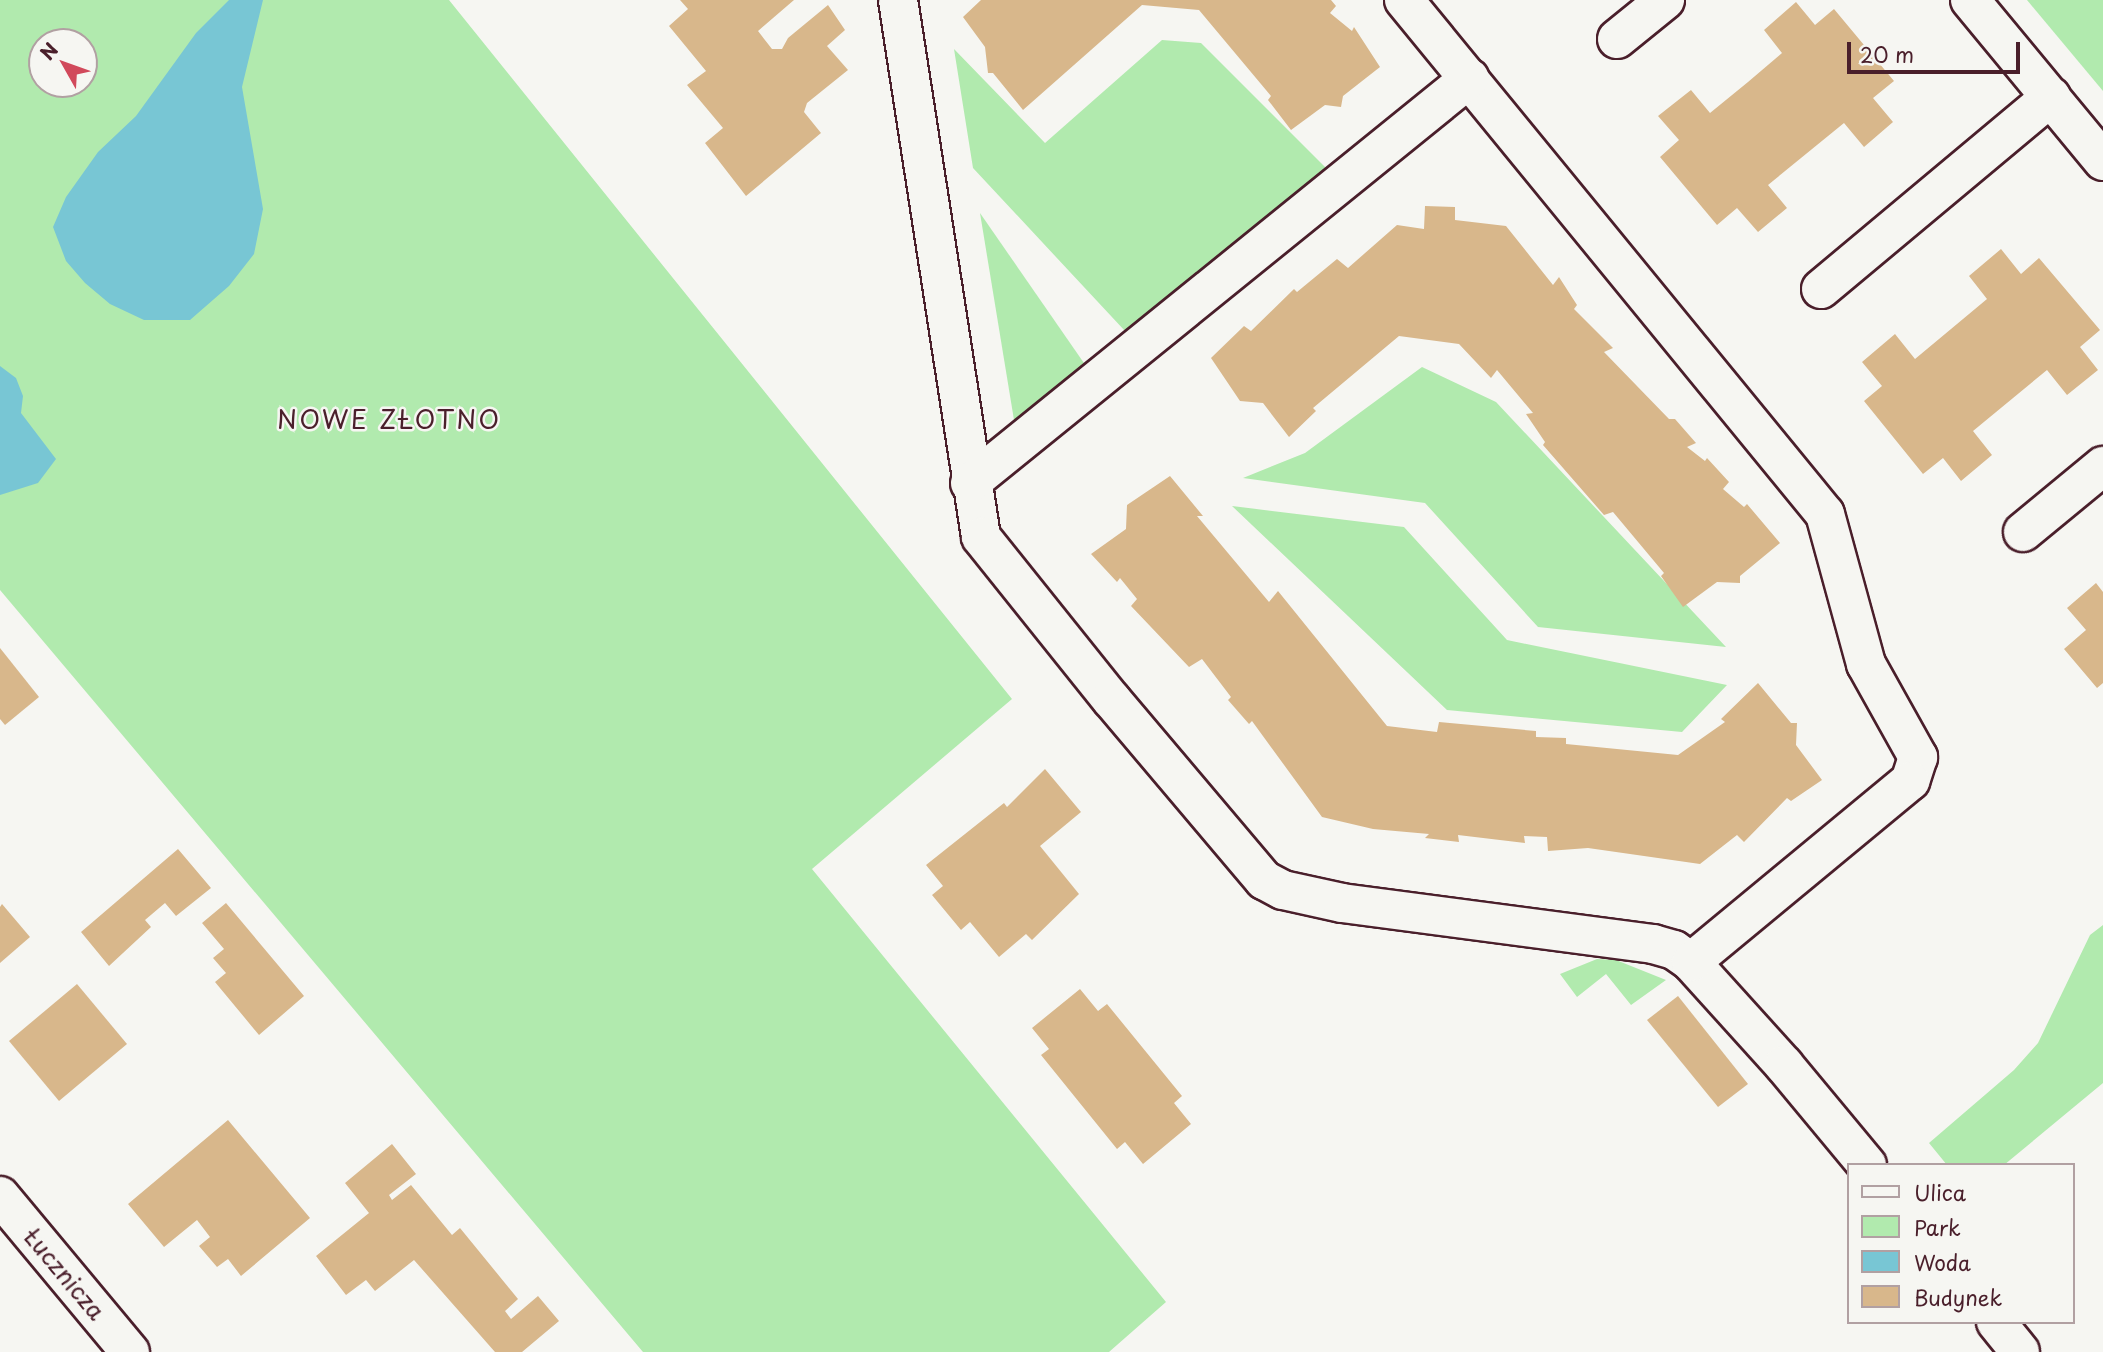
<!DOCTYPE html>
<meta charset="utf-8">
<style>
body{margin:0}
#map{position:relative;width:2103px;height:1352px;overflow:hidden;background:#f6f6f2;font-family:"Playpen Sans",sans-serif}
div>[style]{position:absolute}
.green>*{inset:0;background:#b1eaae}
.water>*{inset:0;background:#78c6d4}
.building>*{inset:0;background:#d8b78b}
.roads{filter:drop-shadow(2px 0 #4a1f2b) drop-shadow(-2px 0 #4a1f2b) drop-shadow(0 2px #4a1f2b) drop-shadow(0 -2px #4a1f2b)}
.minor>*{height:38px;margin:-19px;padding:0 19px;transform-origin:19px;border-radius:19px;background:#f6f6f2}
span{translate:-50% -50%;white-space:nowrap;text-align:center;line-height:1.15;-webkit-text-stroke:5px #f6f6f2;paint-order:stroke}
.street-label{font-size:24px;color:#4a1f2b}
.neighbourhood-label{font-size:26px;color:#4a1f2b;letter-spacing:2px}
.legend{position:absolute;left:1847px;top:1163px;width:228px;height:161px;box-sizing:border-box;background:#f6f6f2;border:2px solid #b1a0a2;margin:0;padding:9px 12px;list-style:none;font-size:21px;color:#4a1f2b}
.legend li{display:flex;align-items:center;gap:14px;height:35px}
.legend b{width:35px;border:2px solid #b1a0a2}
.north{position:absolute;left:28px;top:28px;width:70px;height:70px;box-sizing:border-box;background:#f6f6f2;border:2px solid #b1a0a2;border-radius:50%;rotate:310deg;font-size:19px;font-weight:700;line-height:28px;text-align:center;color:#4a1f2b}
.north::after{content:'';display:block;margin:auto;width:24px;height:32px;background:#d1495b;clip-path:polygon(50% 0,100% 100%,50% 72%,0 100%)}
.scale{position:absolute;left:1847px;top:42px;width:173px;height:32px;box-sizing:border-box;border:4px solid #4a1f2b;border-top:0;padding-left:9px;font-size:21px;line-height:24px;white-space:nowrap;color:#4a1f2b;-webkit-text-stroke:5px #f6f6f2;paint-order:stroke}
</style>
<div id="map">
<div class="green">
<div style="clip-path:polygon(evenodd,0 0,449px 0,1012px 699px,812px 869px,1166px 1302px,1109px 1352px,643px 1352px,0 590px,0 0,42px 42px,84px 42px,84px 84px,42px 84px,42px 42px)"></div>
<div style="clip-path:polygon(2027px 0,2103px 0,2103px 91px)"></div>
<div style="clip-path:polygon(1162px 40px,1201px 43px,1326px 168px,1125px 331px,973px 168px,954px 49px,1045px 143px)"></div>
<div style="clip-path:polygon(980px 213px,1086px 366px,1014px 420px)"></div>
<div style="clip-path:polygon(1422px 367px,1496px 402px,1726px 647px,1538px 627px,1425px 503px,1243px 478px,1305px 453px)"></div>
<div style="clip-path:polygon(1232px 506px,1404px 527px,1507px 640px,1727px 685px,1682px 732px,1447px 710px)"></div>
<div style="clip-path:polygon(2103px 925px,2103px 1083px,2004px 1165px,1947px 1165px,1929px 1143px,2014px 1070px,2038px 1043px,2090px 935px)"></div>
<div style="clip-path:polygon(1597px 959px,1616px 960px,1666px 980px,1631px 1005px,1606px 974px,1577px 997px,1560px 974px)"></div>
</div>
<div class="water">
<div style="clip-path:polygon(229px 0,263px 0,242px 87px,263px 209px,254px 254px,229px 286px,190px 320px,144px 320px,110px 304px,85px 283px,66px 261px,53px 227px,66px 197px,98px 152px,136px 116px,196px 33px)"></div>
<div style="clip-path:polygon(0 366px,16px 378px,23px 396px,21px 413px,56px 459px,38px 483px,0 495px)"></div>
</div>
<div class="building">
<div style="clip-path:polygon(680px 0,794px 0,758px 31px,772px 49px,782px 49px,788px 38px,828px 5px,845px 30px,827px 46px,848px 70px,807px 103px,804px 112px,821px 133px,746px 196px,705px 143px,723px 128px,687px 85px,706px 71px,669px 26px,688px 9px)"></div>
<div style="clip-path:polygon(981px 0,1331px 0,1336px 6px,1330px 13px,1352px 31px,1354px 27px,1380px 67px,1343px 96px,1341px 107px,1325px 105px,1291px 130px,1268px 100px,1271px 96px,1199px 10px,1142px 5px,1023px 110px,993px 73px,988px 73px,985px 47px,963px 17px)"></div>
<div style="clip-path:polygon(1796px 2px,1815px 25px,1834px 9px,1894px 81px,1873px 98px,1893px 122px,1864px 147px,1844px 123px,1768px 185px,1787px 208px,1758px 232px,1737px 208px,1717px 225px,1660px 157px,1679px 140px,1658px 116px,1691px 90px,1710px 113px,1748px 82px,1782px 53px,1764px 30px)"></div>
<div style="clip-path:polygon(1425px 206px,1455px 207px,1455px 220px,1506px 226px,1553px 285px,1559px 277px,1577px 305px,1574px 309px,1613px 348px,1604px 352px,1669px 419px,1675px 419px,1696px 443px,1687px 447px,1705px 461px,1707px 458px,1729px 482px,1723px 489px,1744px 507px,1747px 504px,1780px 543px,1740px 576px,1740px 583px,1717px 582px,1683px 607px,1661px 576px,1664px 573px,1613px 512px,1604px 515px,1543px 445px,1545px 442px,1526px 414px,1533px 413px,1497px 370px,1491px 378px,1459px 344px,1399px 336px,1313px 408px,1316px 411px,1289px 437px,1263px 403px,1240px 401px,1211px 358px,1244px 326px,1251px 331px,1294px 289px,1297px 292px,1337px 259px,1348px 268px,1397px 225px,1424px 229px)"></div>
<div style="clip-path:polygon(2001px 249px,2021px 274px,2039px 258px,2100px 330px,2080px 347px,2098px 370px,2067px 395px,2047px 370px,1973px 431px,1992px 455px,1961px 481px,1943px 458px,1923px 474px,1864px 401px,1882px 386px,1862px 362px,1895px 334px,1915px 359px,1987px 299px,1969px 276px)"></div>
<div style="clip-path:polygon(1170px 476px,1203px 516px,1197px 516px,1269px 602px,1278px 591px,1387px 726px,1437px 732px,1439px 722px,1536px 731px,1536px 737px,1566px 738px,1566px 744px,1678px 755px,1725px 722px,1721px 719px,1758px 683px,1791px 723px,1797px 723px,1796px 745px,1822px 780px,1791px 801px,1787px 798px,1744px 842px,1737px 835px,1700px 864px,1588px 848px,1548px 851px,1547px 837px,1524px 836px,1525px 843px,1458px 835px,1459px 842px,1425px 838px,1429px 834px,1373px 829px,1322px 817px,1252px 721px,1249px 724px,1228px 700px,1231px 697px,1202px 659px,1189px 667px,1131px 606px,1137px 599px,1120px 578px,1117px 582px,1091px 554px,1126px 529px,1127px 505px)"></div>
<div style="clip-path:polygon(2096px 583px,2103px 592px,2103px 683px,2097px 688px,2064px 649px,2086px 630px,2067px 608px)"></div>
<div style="clip-path:polygon(0 648px,39px 697px,5px 725px,0 719px)"></div>
<div style="clip-path:polygon(1045px 769px,1081px 812px,1040px 846px,1079px 894px,1032px 940px,1026px 934px,999px 957px,970px 922px,961px 930px,932px 895px,943px 886px,926px 865px,1004px 803px,1007px 807px)"></div>
<div style="clip-path:polygon(178px 849px,211px 888px,176px 916px,165px 903px,145px 920px,151px 927px,109px 966px,81px 932px)"></div>
<div style="clip-path:polygon(226px 903px,304px 996px,259px 1035px,215px 982px,226px 973px,213px 958px,224px 949px,202px 923px)"></div>
<div style="clip-path:polygon(2px 904px,30px 937px,0 963px,0 907px)"></div>
<div style="clip-path:polygon(77px 984px,127px 1044px,59px 1101px,9px 1041px)"></div>
<div style="clip-path:polygon(1080px 989px,1098px 1011px,1107px 1004px,1182px 1096px,1174px 1103px,1191px 1124px,1143px 1164px,1125px 1142px,1117px 1149px,1041px 1055px,1049px 1049px,1032px 1028px)"></div>
<div style="clip-path:polygon(1678px 996px,1748px 1084px,1718px 1107px,1647px 1020px)"></div>
<div style="clip-path:polygon(228px 1120px,310px 1218px,241px 1276px,228px 1259px,217px 1267px,199px 1246px,210px 1237px,197px 1220px,164px 1247px,128px 1204px)"></div>
<div style="clip-path:polygon(392px 1144px,416px 1174px,389px 1195px,392px 1200px,411px 1185px,452px 1235px,460px 1228px,518px 1299px,505px 1311px,511px 1319px,538px 1296px,559px 1321px,522px 1352px,495px 1352px,414px 1260px,375px 1291px,366px 1280px,346px 1295px,316px 1256px,369px 1213px,345px 1183px)"></div>
</div>
<div class="roads">
<div class="minor">
<div style="left:898px;top:0;width:543px;rotate:81.21deg"></div>
<div style="left:981px;top:537px;width:208px;rotate:51.3deg"></div>
<div style="left:1111px;top:699px;width:237px;rotate:49.8deg"></div>
<div style="left:1264px;top:880px;width:21px;rotate:28deg"></div>
<div style="left:1283px;top:890px;width:60px;rotate:12.4deg"></div>
<div style="left:1342px;top:903px;width:314px;rotate:7.5deg"></div>
<div style="left:1653px;top:944px;width:22px;rotate:16deg"></div>
<div style="left:1674px;top:950px;width:21px;rotate:35deg"></div>
<div style="left:1691px;top:962px;width:139px;rotate:47.9deg"></div>
<div style="left:1784px;top:1065px;width:130px;rotate:50.3deg"></div>
<div style="left:1404px;top:0;width:664px;rotate:50.68deg"></div>
<div style="left:1825px;top:514px;width:156px;rotate:74.7deg"></div>
<div style="left:1866px;top:664px;width:107px;rotate:60.8deg"></div>
<div style="left:1918px;top:757px;width:25px;rotate:108deg"></div>
<div style="left:1910px;top:781px;width:284px;rotate:140.4deg"></div>
<div style="left:1970px;top:0;width:209px;rotate:50.4deg"></div>
<div style="left:1617px;top:39px;width:62px;rotate:-39.1deg"></div>
<div style="left:1821px;top:289px;width:300px;rotate:-39.9deg"></div>
<div style="left:970px;top:483px;width:643px;rotate:-39.01deg"></div>
<div style="left:2023px;top:532px;width:104px;rotate:-39.5deg"></div>
<div style="left:0;top:1196px;width:203px;rotate:50.2deg"></div>
<div style="left:1996px;top:1322px;width:38px;rotate:51deg"></div>
</div>
</div>
<div class="street-label">
<span style="left:65px;top:1274px;rotate:50deg">Łucznicza</span>
</div>
<div class="neighbourhood-label">
<span style="left:389px;top:419px">NOWE ZŁOTNO</span>
</div>
<ul class="legend">
<li><b style="height:9px;background:#f6f6f2"></b>Ulica</li>
<li><b style="height:19px;background:#b1eaae"></b>Park</li>
<li><b style="height:19px;background:#78c6d4"></b>Woda</li>
<li><b style="height:19px;background:#d8b78b"></b>Budynek</li>
</ul>
<div class="north">N</div>
<div class="scale">20 m</div>
</div>
